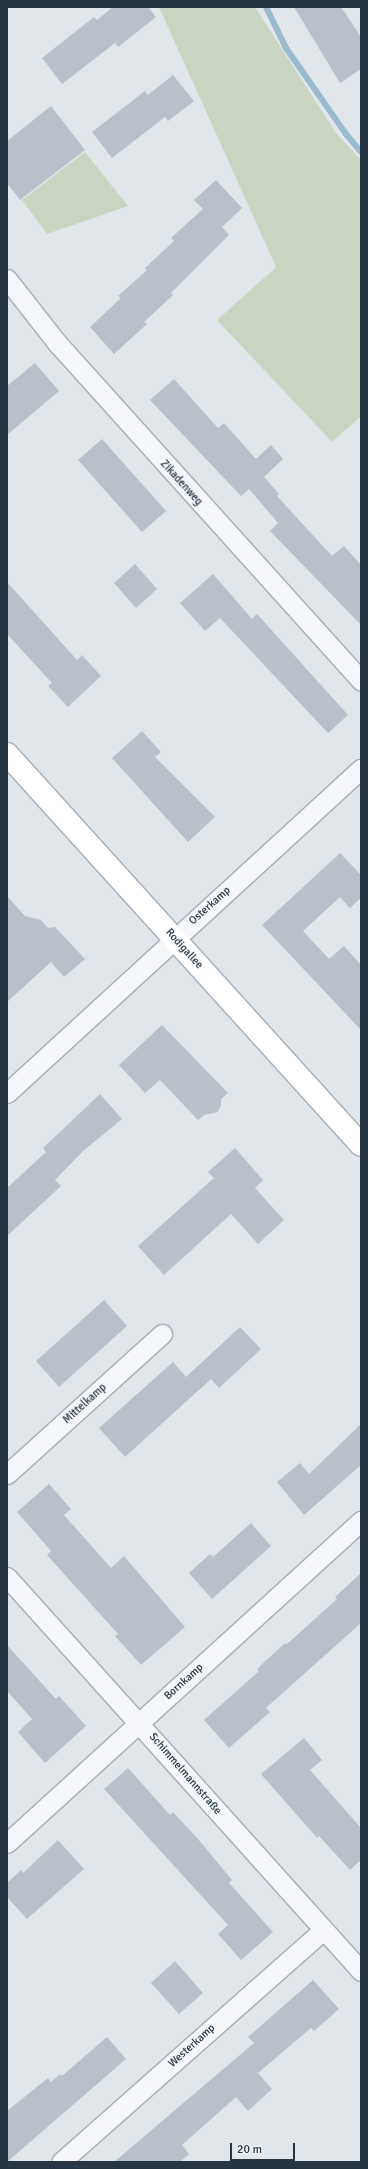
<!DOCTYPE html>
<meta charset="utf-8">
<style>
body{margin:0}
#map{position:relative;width:368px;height:2169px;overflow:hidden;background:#e1e6eb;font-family:Signika,sans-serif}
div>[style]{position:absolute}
.green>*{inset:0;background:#c9d5c2}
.stream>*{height:6px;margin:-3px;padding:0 3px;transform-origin:3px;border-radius:3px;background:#9abacd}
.building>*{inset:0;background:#b8c0c9}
.roads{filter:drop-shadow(1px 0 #a6aeb6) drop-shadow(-1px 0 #a6aeb6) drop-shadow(0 1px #a6aeb6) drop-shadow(0 -1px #a6aeb6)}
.minor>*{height:19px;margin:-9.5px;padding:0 9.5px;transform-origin:9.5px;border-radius:9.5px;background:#f4f6f9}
.secondary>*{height:22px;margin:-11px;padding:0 11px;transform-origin:11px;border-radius:11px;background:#fff}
span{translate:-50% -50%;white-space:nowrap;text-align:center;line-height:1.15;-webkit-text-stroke:3px #f1f5f8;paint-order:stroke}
.street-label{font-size:11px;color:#283644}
.frame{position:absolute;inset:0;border:8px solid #283644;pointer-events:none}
.scale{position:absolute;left:230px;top:2143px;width:65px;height:18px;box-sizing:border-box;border:2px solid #283644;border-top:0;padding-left:5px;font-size:12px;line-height:14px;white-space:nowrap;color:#283644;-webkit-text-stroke:3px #f1f5f8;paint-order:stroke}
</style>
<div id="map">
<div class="green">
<div style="clip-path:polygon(159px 7px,255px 7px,336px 133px,361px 160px,361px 416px,332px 442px,217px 320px,276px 267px)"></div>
<div style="clip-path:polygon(85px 152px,128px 206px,47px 234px,22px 200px)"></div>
</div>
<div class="stream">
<div style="left:266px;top:7px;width:46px;rotate:64deg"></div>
<div style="left:286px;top:48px;width:105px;rotate:55.1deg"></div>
<div style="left:346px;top:134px;width:23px;rotate:50deg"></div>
</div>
<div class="building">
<div style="clip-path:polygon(113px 7px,148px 7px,156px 17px,118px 47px,115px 43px,62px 84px,42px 58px,94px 17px,97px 20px)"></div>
<div style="clip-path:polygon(294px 7px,341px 7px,361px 37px,361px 69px,340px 83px)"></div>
<div style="clip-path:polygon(173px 75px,194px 101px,168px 121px,165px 117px,112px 158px,92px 132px,145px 91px,148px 95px)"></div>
<div style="clip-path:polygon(51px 106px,85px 150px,20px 200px,7px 183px,7px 141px)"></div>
<div style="clip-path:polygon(216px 180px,242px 208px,222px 227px,229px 235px,171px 293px,173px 295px,144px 322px,147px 324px,114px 354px,90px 327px,121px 298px,118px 296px,147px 270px,145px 268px,174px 241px,171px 238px,203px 209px,194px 200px)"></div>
<div style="clip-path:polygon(35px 363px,59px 391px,7px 435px,7px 386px)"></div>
<div style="clip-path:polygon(174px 379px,218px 428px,224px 423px,256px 459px,271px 445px,283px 459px,264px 477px,279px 494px,277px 496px,332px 556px,344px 546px,361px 565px,361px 625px,270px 531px,278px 523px,249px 489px,241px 496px,150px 400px)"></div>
<div style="clip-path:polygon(102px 439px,166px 511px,142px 532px,78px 460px)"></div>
<div style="clip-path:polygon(135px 564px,157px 589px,136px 608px,114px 583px)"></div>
<div style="clip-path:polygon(213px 574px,252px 619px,257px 614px,348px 715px,328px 733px,220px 618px,205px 631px,180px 603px)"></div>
<div style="clip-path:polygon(7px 582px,77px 660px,82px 655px,101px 676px,68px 707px,48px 686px,52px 683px,7px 634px)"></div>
<div style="clip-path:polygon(142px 731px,161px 752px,155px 757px,215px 817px,188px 842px,112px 758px)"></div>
<div style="clip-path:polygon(340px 853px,361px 875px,361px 898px,350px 908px,340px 897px,303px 931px,329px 959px,344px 946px,361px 965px,361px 1030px,262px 925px)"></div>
<div style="clip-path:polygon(7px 896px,25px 916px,41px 920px,48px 928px,55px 927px,85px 959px,64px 977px,51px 962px,7px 1002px)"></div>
<div style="clip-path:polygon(162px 1025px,228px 1093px,221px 1099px,221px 1105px,218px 1112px,204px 1115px,198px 1120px,160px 1080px,145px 1093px,119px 1065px)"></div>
<div style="clip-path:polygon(100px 1094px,122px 1119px,83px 1151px,55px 1180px,61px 1186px,7px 1236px,7px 1188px,46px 1152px,43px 1148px)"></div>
<div style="clip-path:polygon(235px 1148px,263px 1180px,255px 1188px,284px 1220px,258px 1244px,231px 1214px,164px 1275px,138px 1246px,214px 1178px,208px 1172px)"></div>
<div style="clip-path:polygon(104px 1300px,127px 1326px,59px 1387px,36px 1361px)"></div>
<div style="clip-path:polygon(240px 1327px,261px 1349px,219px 1388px,211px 1379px,125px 1457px,99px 1428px,173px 1362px,186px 1377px)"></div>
<div style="clip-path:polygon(361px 1424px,361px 1465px,304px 1515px,277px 1482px,300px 1463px,309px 1474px)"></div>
<div style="clip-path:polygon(49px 1484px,71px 1509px,64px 1515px,111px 1568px,124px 1556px,185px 1627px,141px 1665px,115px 1636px,118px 1634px,47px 1555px,51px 1551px,17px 1512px)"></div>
<div style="clip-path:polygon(251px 1523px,271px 1546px,212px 1599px,189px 1573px,210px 1554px,213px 1557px)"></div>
<div style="clip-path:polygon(361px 1573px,361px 1623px,266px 1708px,270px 1712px,229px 1748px,204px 1720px,259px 1671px,257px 1669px,285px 1643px,286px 1645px,337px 1599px,335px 1597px)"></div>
<div style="clip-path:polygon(7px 1645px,56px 1699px,59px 1696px,86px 1726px,45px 1763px,18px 1732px,32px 1719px,7px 1691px)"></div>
<div style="clip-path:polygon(304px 1738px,322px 1760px,310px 1770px,361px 1828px,361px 1860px,350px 1870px,319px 1836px,317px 1838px,261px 1774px)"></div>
<div style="clip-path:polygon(128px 1768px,170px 1815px,173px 1812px,198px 1839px,232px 1880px,229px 1883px,273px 1932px,241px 1960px,218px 1934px,228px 1925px,104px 1789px)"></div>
<div style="clip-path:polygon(58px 1840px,84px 1869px,27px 1919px,7px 1897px,7px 1883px,21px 1870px,23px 1873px)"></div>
<div style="clip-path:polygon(175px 1961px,203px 1993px,179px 2014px,151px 1983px)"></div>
<div style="clip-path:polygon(313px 1980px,339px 2009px,314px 2031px,311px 2028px,258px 2073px,272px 2089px,248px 2111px,236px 2097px,182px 2145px,189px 2154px,180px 2162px,114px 2162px,254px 2043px,248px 2037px)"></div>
<div style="clip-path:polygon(107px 2037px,126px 2059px,7px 2162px,7px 2111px,48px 2078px,51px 2082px,60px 2074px,62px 2076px)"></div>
</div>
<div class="roads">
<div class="minor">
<div style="left:7px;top:279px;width:83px;rotate:51.9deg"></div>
<div style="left:58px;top:344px;width:453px;rotate:48deg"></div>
<div style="left:7px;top:1093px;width:480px;rotate:-42.5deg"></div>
<div style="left:7px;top:1474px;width:209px;rotate:-42.1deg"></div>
<div style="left:7px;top:1577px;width:530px;rotate:48.06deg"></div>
<div style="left:7px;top:1843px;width:479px;rotate:-42.3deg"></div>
<div style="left:61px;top:2162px;width:350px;rotate:-41.5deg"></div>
</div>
<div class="secondary">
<div style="left:7px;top:754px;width:527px;rotate:47.84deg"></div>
</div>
</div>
<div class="street-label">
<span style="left:181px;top:483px;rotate:48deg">Zikadenweg</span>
<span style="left:210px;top:906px;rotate:-42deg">Osterkamp</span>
<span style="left:184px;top:949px;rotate:48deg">Rodigallee</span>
<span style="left:85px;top:1404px;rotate:-42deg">Mittelkamp</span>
<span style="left:184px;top:1682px;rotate:-42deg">Bornkamp</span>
<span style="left:185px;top:1774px;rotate:49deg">Schimmelmannstraße</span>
<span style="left:192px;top:2046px;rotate:-42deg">Westerkamp</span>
</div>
<div class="frame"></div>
<div class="scale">20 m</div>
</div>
